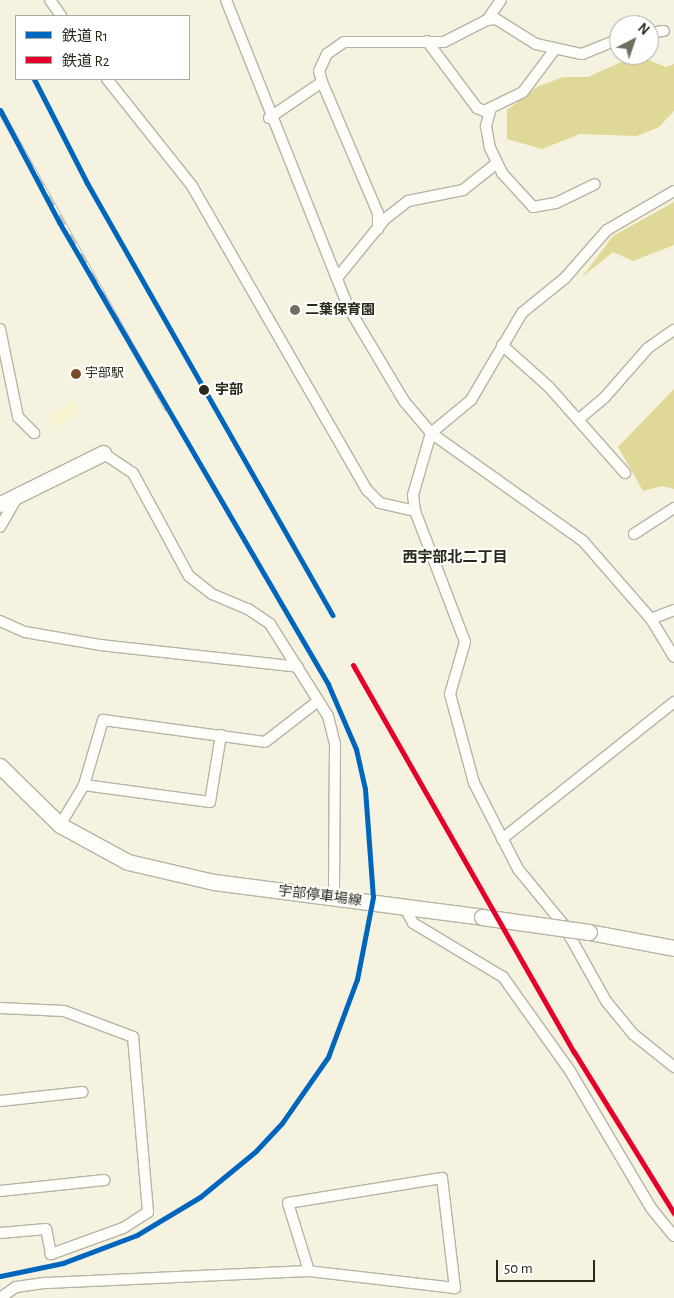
<!DOCTYPE html>
<meta charset="utf-8">
<style>
body{margin:0}
#map{position:relative;width:674px;height:1298px;overflow:hidden;background:#f5f3df;font-family:"Alegreya Sans","Noto Sans JP",sans-serif}
div>[style]{position:absolute}
.built>*{inset:0;background:#f7f4d2}
.forest>*{inset:0;background:#e0d896}
.roads{filter:drop-shadow(1px 0 #b6b4a5) drop-shadow(-1px 0 #b6b4a5) drop-shadow(0 1px #b6b4a5) drop-shadow(0 -1px #b6b4a5)}
.street>*{height:10px;margin:-5px;padding:0 5px;transform-origin:5px;border-radius:5px;background:#fefdfa}
.secondary>*{height:15px;margin:-7.5px;padding:0 7.5px;transform-origin:7.5px;border-radius:7.5px;background:#fefdfa}
.rail>*{height:5.5px;margin-top:-2.75px;transform-origin:0;background:repeating-linear-gradient(90deg,#fff 0 11px,#bfbeb9 0 22px);box-sizing:border-box;border-block:1px solid #bfbeb9}
.bridges{filter:drop-shadow(1px 0 #b6b4a5) drop-shadow(-1px 0 #b6b4a5) drop-shadow(0 1px #b6b4a5) drop-shadow(0 -1px #b6b4a5)}
.secondary-bridge>*{height:15px;margin:-7.5px;padding:0 7.5px;transform-origin:7.5px;border-radius:7.5px;background:#fefdfa}
.rail-1>*{height:5px;margin:-2.5px;padding:0 2.5px;transform-origin:2.5px;border-radius:2.5px;background:#0065bd}
.rail-2>*{height:5px;margin:-2.5px;padding:0 2.5px;transform-origin:2.5px;border-radius:2.5px;background:#e4002b}
.dots>*{width:14px;height:14px;translate:-50% -50%;box-sizing:border-box;border:2px solid #fff;border-radius:50%}
span{translate:-50% -50%;white-space:nowrap;text-align:center;line-height:1.15;-webkit-text-stroke:4px #fff;paint-order:stroke}
.bus-label{font-size:13px;color:#29281a}
.left{translate:0 -50%;text-align:left}
.poi-label{font-size:14px;color:#29281a;font-weight:700}
.stop-label{font-size:14px;color:#29281a;font-weight:700}
.street-label{font-size:14px;color:#29281a}
.neighbourhood-label{font-size:15px;color:#29281a;font-weight:700}
.legend{position:absolute;left:15px;top:15px;width:175px;height:65px;box-sizing:border-box;background:#fff;border:1px solid #a9a9a3;margin:0;padding:6px 9px;list-style:none;font-size:15px;color:#29281a}
.legend li{display:flex;align-items:center;gap:10px;height:25px}
.legend b{width:25px;border:1px solid #a9a9a3}
.north{position:absolute;left:609px;top:15px;width:50px;height:50px;box-sizing:border-box;background:#fff;border:1px solid #a9a9a3;border-radius:50%;rotate:41deg;font-size:14px;font-weight:700;line-height:20px;text-align:center;color:#29281a}
.north::after{content:'';display:block;margin:auto;width:18px;height:22px;background:#706f5f;clip-path:polygon(50% 0,100% 100%,50% 72%,0 100%)}
.scale{position:absolute;left:496px;top:1260px;width:99px;height:22px;box-sizing:border-box;border:2px solid #29281a;border-top:0;padding-left:6px;font-size:15px;line-height:18px;white-space:nowrap;color:#29281a;-webkit-text-stroke:4px #fff;paint-order:stroke}
</style>
<div id="map">
<div class="built">
<div style="clip-path:polygon(72px 400px,79px 414px,55px 427px,50px 416px)"></div>
</div>
<div class="forest">
<div style="clip-path:polygon(648px 60px,666px 67px,674px 64px,674px 111px,659px 127px,637px 136px,580px 134px,542px 149px,507px 139px,507px 110px,537px 87px,563px 77px,588px 77px,621px 62px)"></div>
<div style="clip-path:polygon(674px 202px,674px 245px,633px 261px,613px 252px,582px 277px,613px 236px)"></div>
<div style="clip-path:polygon(674px 389px,674px 489px,662px 486px,643px 491px,618px 447px)"></div>
</div>
<div class="roads">
<div class="street">
<div style="left:50px;top:0;width:19px;rotate:55deg"></div>
<div style="left:226px;top:0;width:330px;rotate:68.3deg"></div>
<div style="left:348px;top:307px;width:109px;rotate:59.2deg"></div>
<div style="left:404px;top:401px;width:42px;rotate:49.8deg"></div>
<div style="left:431px;top:433px;width:186px;rotate:35.4deg"></div>
<div style="left:583px;top:541px;width:103px;rotate:48.9deg"></div>
<div style="left:651px;top:619px;width:44px;rotate:58.8deg"></div>
<div style="left:487px;top:20px;width:9px;rotate:-6deg"></div>
<div style="left:496px;top:19px;width:47px;rotate:32deg"></div>
<div style="left:536px;top:44px;width:47px;rotate:12.3deg"></div>
<div style="left:582px;top:54px;width:40px;rotate:-22deg"></div>
<div style="left:649px;top:33px;width:15px;rotate:-8deg"></div>
<div style="left:427px;top:41px;width:84px;rotate:53.3deg"></div>
<div style="left:477px;top:108px;width:8px;rotate:23deg"></div>
<div style="left:484px;top:111px;width:43px;rotate:-26deg"></div>
<div style="left:523px;top:92px;width:54px;rotate:-53.3deg"></div>
<div style="left:107px;top:79px;width:137px;rotate:51.5deg"></div>
<div style="left:192px;top:186px;width:351px;rotate:60.1deg"></div>
<div style="left:367px;top:490px;width:18px;rotate:45deg"></div>
<div style="left:380px;top:503px;width:36px;rotate:13deg"></div>
<div style="left:322px;top:82px;width:142px;rotate:66.9deg"></div>
<div style="left:378px;top:213px;width:16px;rotate:90deg"></div>
<div style="left:491px;top:108px;width:19px;rotate:106deg"></div>
<div style="left:486px;top:126px;width:22px;rotate:80deg"></div>
<div style="left:490px;top:148px;width:28px;rotate:64deg"></div>
<div style="left:502px;top:173px;width:46px;rotate:47.6deg"></div>
<div style="left:533px;top:207px;width:23px;rotate:-10deg"></div>
<div style="left:556px;top:203px;width:43px;rotate:-26deg"></div>
<div style="left:269px;top:118px;width:64px;rotate:-34.2deg"></div>
<div style="left:322px;top:82px;width:11px;rotate:-105deg"></div>
<div style="left:319px;top:71px;width:19px;rotate:-65deg"></div>
<div style="left:327px;top:54px;width:21px;rotate:-35deg"></div>
<div style="left:344px;top:42px;width:100px"></div>
<div style="left:444px;top:42px;width:48px;rotate:-27.1deg"></div>
<div style="left:487px;top:20px;width:24px;rotate:-55deg"></div>
<div style="left:674px;top:191px;width:78px;rotate:149.8deg"></div>
<div style="left:607px;top:230px;width:64px;rotate:131.2deg"></div>
<div style="left:565px;top:278px;width:55px;rotate:140.9deg"></div>
<div style="left:522px;top:313px;width:101px;rotate:120.4deg"></div>
<div style="left:471px;top:400px;width:52px;rotate:140.5deg"></div>
<div style="left:431px;top:433px;width:65px;rotate:106.2deg"></div>
<div style="left:413px;top:495px;width:16px;rotate:83deg"></div>
<div style="left:415px;top:511px;width:140px;rotate:69.1deg"></div>
<div style="left:465px;top:642px;width:54px;rotate:106.1deg"></div>
<div style="left:450px;top:694px;width:92px;rotate:74.9deg"></div>
<div style="left:474px;top:783px;width:97px;rotate:62.9deg"></div>
<div style="left:518px;top:869px;width:71px;rotate:50.7deg"></div>
<div style="left:563px;top:924px;width:88px;rotate:60.8deg"></div>
<div style="left:606px;top:1001px;width:43px;rotate:50.7deg"></div>
<div style="left:633px;top:1034px;width:53px;rotate:38.8deg"></div>
<div style="left:337px;top:278px;width:76px;rotate:-50.9deg"></div>
<div style="left:385px;top:219px;width:29px;rotate:-38deg"></div>
<div style="left:408px;top:201px;width:56px;rotate:-11.3deg"></div>
<div style="left:463px;top:190px;width:43px;rotate:-38.5deg"></div>
<div style="left:0;top:329px;width:90px;rotate:78.4deg"></div>
<div style="left:18px;top:417px;width:23px;rotate:45deg"></div>
<div style="left:502px;top:345px;width:63px;rotate:41.8deg"></div>
<div style="left:549px;top:387px;width:115px;rotate:48.5deg"></div>
<div style="left:579px;top:419px;width:34px;rotate:-40deg"></div>
<div style="left:605px;top:397px;width:65px;rotate:-48.7deg"></div>
<div style="left:648px;top:348px;width:32px;rotate:-35deg"></div>
<div style="left:103px;top:453px;width:36px;rotate:34deg"></div>
<div style="left:133px;top:473px;width:117px;rotate:61.5deg"></div>
<div style="left:189px;top:576px;width:29px;rotate:38deg"></div>
<div style="left:212px;top:594px;width:39px;rotate:23deg"></div>
<div style="left:248px;top:609px;width:27px;rotate:34deg"></div>
<div style="left:270px;top:624px;width:109px;rotate:57.8deg"></div>
<div style="left:328px;top:716px;width:29px;rotate:76deg"></div>
<div style="left:335px;top:744px;width:154px;rotate:90.4deg"></div>
<div style="left:0;top:527px;width:36px;rotate:-60deg"></div>
<div style="left:634px;top:534px;width:48px;rotate:-33deg"></div>
<div style="left:651px;top:619px;width:25px;rotate:-21deg"></div>
<div style="left:0;top:621px;width:27px;rotate:24deg"></div>
<div style="left:25px;top:632px;width:76px;rotate:9.8deg"></div>
<div style="left:100px;top:645px;width:199px;rotate:6.3deg"></div>
<div style="left:84px;top:785px;width:127px;rotate:7.7deg"></div>
<div style="left:210px;top:802px;width:68px;rotate:-80.7deg"></div>
<div style="left:60px;top:825px;width:47px;rotate:-59deg"></div>
<div style="left:84px;top:785px;width:68px;rotate:-73.7deg"></div>
<div style="left:103px;top:720px;width:163px;rotate:7.7deg"></div>
<div style="left:265px;top:742px;width:67px;rotate:-37.7deg"></div>
<div style="left:502px;top:839px;width:220px;rotate:-38.5deg"></div>
<div style="left:405px;top:908px;width:17px;rotate:62deg"></div>
<div style="left:413px;top:923px;width:105px;rotate:31deg"></div>
<div style="left:503px;top:977px;width:115px;rotate:54.5deg"></div>
<div style="left:570px;top:1071px;width:159px;rotate:59.4deg"></div>
<div style="left:651px;top:1208px;width:36px;rotate:51deg"></div>
<div style="left:0;top:1008px;width:64px;rotate:2.7deg"></div>
<div style="left:64px;top:1011px;width:74px;rotate:20.6deg"></div>
<div style="left:133px;top:1037px;width:176px;rotate:85.1deg"></div>
<div style="left:148px;top:1212px;width:30px;rotate:147deg"></div>
<div style="left:123px;top:1228px;width:77px;rotate:160.1deg"></div>
<div style="left:51px;top:1254px;width:25px;rotate:-101deg"></div>
<div style="left:46px;top:1229px;width:46px;rotate:175deg"></div>
<div style="left:0;top:1101px;width:83px;rotate:-6.2deg"></div>
<div style="left:442px;top:1178px;width:111px;rotate:83.3deg"></div>
<div style="left:455px;top:1288px;width:147px;rotate:-173.4deg"></div>
<div style="left:309px;top:1271px;width:71px;rotate:-107.2deg"></div>
<div style="left:288px;top:1203px;width:156px;rotate:-9.2deg"></div>
<div style="left:0;top:1191px;width:105px;rotate:-6deg"></div>
<div style="left:0;top:1298px;width:19px;rotate:-35deg"></div>
<div style="left:16px;top:1287px;width:30px;rotate:-8deg"></div>
<div style="left:46px;top:1283px;width:263px;rotate:-2.6deg"></div>
</div>
<div class="secondary">
<div style="left:0;top:504px;width:115px;rotate:-26.3deg"></div>
<div style="left:0;top:766px;width:84px;rotate:44.5deg"></div>
<div style="left:60px;top:825px;width:77px;rotate:28.6deg"></div>
<div style="left:128px;top:862px;width:88px;rotate:13.1deg"></div>
<div style="left:214px;top:882px;width:270px;rotate:7.4deg"></div>
<div style="left:589px;top:932px;width:86px;rotate:10.7deg"></div>
</div>
</div>
<div class="rail">
<div style="left:0;top:110px;width:344px;rotate:60.8deg"></div>
</div>
<div class="bridges">
<div class="secondary-bridge">
<div style="left:482px;top:917px;width:108px;rotate:8deg"></div>
</div>
</div>
<div class="rail-1">
<div style="left:34px;top:79px;width:117px;rotate:63deg"></div>
<div style="left:87px;top:183px;width:497px;rotate:60.4deg"></div>
<div style="left:0;top:110px;width:127px;rotate:62.2deg"></div>
<div style="left:59px;top:222px;width:535px;rotate:59.79deg"></div>
<div style="left:328px;top:684px;width:71px;rotate:66.7deg"></div>
<div style="left:356px;top:749px;width:41px;rotate:77.3deg"></div>
<div style="left:365px;top:789px;width:108px;rotate:85.8deg"></div>
<div style="left:373px;top:897px;width:84px;rotate:101deg"></div>
<div style="left:357px;top:979px;width:83px;rotate:110.4deg"></div>
<div style="left:328px;top:1057px;width:80px;rotate:124.9deg"></div>
<div style="left:282px;top:1123px;width:38px;rotate:133deg"></div>
<div style="left:256px;top:1151px;width:72px;rotate:140.6deg"></div>
<div style="left:200px;top:1197px;width:74px;rotate:148.9deg"></div>
<div style="left:137px;top:1235px;width:79px;rotate:159.3deg"></div>
<div style="left:63px;top:1263px;width:64px;rotate:168.3deg"></div>
</div>
<div class="rail-2">
<div style="left:353px;top:665px;width:446px;rotate:60.3deg"></div>
<div style="left:574px;top:1052px;width:190px;rotate:58.2deg"></div>
</div>
<div class="dots">
<div style="left:295px;top:310px;background:#706f5f"></div>
<div style="left:76px;top:374px;background:#7a4b2a"></div>
<div style="left:204px;top:390px;background:#29281a"></div>
</div>
<div class="bus-label">
<span class="left" style="left:85px;top:374px">宇部駅</span>
</div>
<div class="poi-label">
<span class="left" style="left:305px;top:310px">二葉保育園</span>
</div>
<div class="stop-label">
<span class="left" style="left:215px;top:390px">宇部</span>
</div>
<div class="street-label">
<span style="left:320px;top:896px;rotate:7deg">宇部停車場線</span>
</div>
<div class="neighbourhood-label">
<span style="left:455px;top:558px">西宇部北二丁目</span>
</div>
<ul class="legend">
<li><b style="height:6px;background:#0065bd"></b>鉄道 R1</li>
<li><b style="height:6px;background:#e4002b"></b>鉄道 R2</li>
</ul>
<div class="north">N</div>
<div class="scale">50 m</div>
</div>
